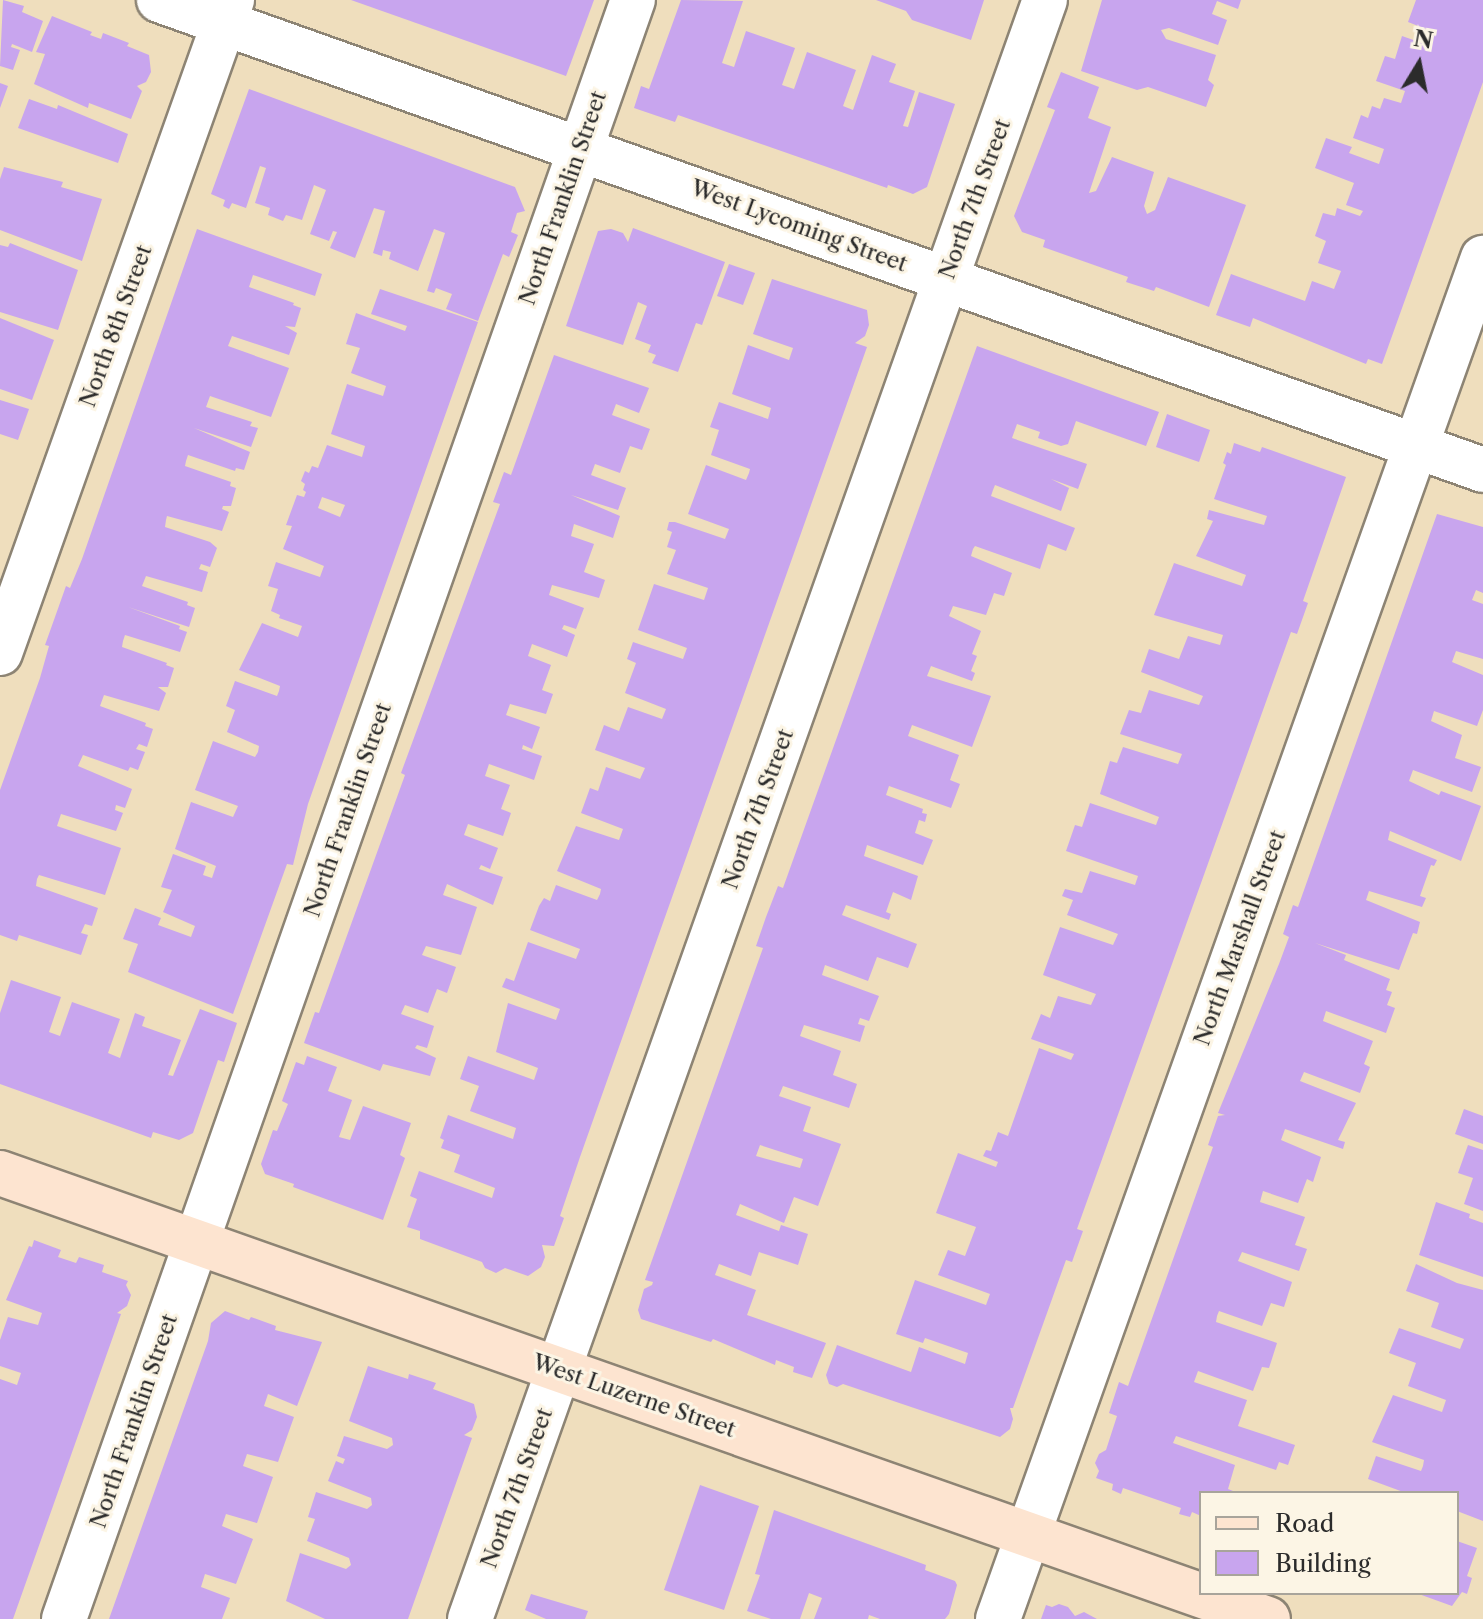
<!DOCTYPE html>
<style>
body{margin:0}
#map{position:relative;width:1483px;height:1619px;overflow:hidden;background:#efdebd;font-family:"Libre Caslon Text",serif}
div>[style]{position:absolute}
.building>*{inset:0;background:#c8a5ee}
.roads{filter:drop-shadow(2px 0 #8d8474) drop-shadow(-2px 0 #8d8474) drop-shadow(0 2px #8d8474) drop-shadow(0 -2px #8d8474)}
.street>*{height:44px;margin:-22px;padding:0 22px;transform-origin:22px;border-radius:22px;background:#fff}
.secondary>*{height:44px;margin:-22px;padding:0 22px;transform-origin:22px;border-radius:22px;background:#fde4d0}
span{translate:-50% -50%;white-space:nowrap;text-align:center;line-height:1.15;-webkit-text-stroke:6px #fcf5e5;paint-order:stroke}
.street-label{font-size:22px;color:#2b2b2b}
.legend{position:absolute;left:1199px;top:1491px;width:260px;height:104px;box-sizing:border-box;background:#fcf5e5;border:2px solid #a8a49b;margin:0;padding:10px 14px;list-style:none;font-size:24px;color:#2b2b2b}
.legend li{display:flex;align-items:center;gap:16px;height:40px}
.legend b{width:40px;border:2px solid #a8a49b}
.north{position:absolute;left:1379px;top:24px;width:80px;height:80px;-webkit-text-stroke:6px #fcf5e5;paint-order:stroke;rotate:10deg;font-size:22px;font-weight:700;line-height:32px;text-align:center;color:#2b2b2b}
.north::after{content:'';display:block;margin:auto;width:28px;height:36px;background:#2b2b2b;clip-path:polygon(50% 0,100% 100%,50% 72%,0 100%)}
</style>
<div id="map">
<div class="building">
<div style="clip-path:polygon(3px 0,24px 6px,22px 12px,43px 21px,32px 52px,12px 44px,11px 47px,20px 50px,13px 70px,0 66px)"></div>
<div style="clip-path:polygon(351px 0,594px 0,566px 76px)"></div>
<div style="clip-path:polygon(681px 0,743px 1px,722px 63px,734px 67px,746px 31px,795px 48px,782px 85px,794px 89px,807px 52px,856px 70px,843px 106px,853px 110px,872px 55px,896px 64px,889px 82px,915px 91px,903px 126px,908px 127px,919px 92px,955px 104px,927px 187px,913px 194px,888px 185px,887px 188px,678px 115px,675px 122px,634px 108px,641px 86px,649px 89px)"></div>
<div style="clip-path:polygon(876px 0,984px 0,971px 40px,912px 20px,906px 11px)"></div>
<div style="clip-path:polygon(1102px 0,1241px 0,1238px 9px,1217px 1px,1212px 14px,1227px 20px,1218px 45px,1169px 28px,1161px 30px,1166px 39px,1216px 55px,1208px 80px,1214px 85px,1206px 107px,1148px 87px,1137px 90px,1081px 71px)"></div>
<div style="clip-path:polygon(1416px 0,1483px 0,1483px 82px,1382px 364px,1368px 359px,1366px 364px,1253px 318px,1250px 327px,1216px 315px,1231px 274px,1305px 301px,1312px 281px,1334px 289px,1341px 271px,1318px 263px,1326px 241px,1315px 236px,1323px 213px,1335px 216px,1337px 208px,1360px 216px,1363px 211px,1346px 205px,1354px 183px,1315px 168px,1326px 138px,1352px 147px,1349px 153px,1379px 164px,1384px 149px,1353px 138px,1361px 115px,1368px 118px,1372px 106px,1380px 109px,1384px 98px,1401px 103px,1405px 91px,1376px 81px,1385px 56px,1395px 59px,1402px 36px,1422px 43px,1426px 29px,1408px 22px)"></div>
<div style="clip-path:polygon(52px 16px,92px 32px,90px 35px,101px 39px,103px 33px,129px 43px,127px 46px,149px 55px,151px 72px,146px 82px,137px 86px,142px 91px,131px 119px,89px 103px,88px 108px,34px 84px,45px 54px,36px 52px)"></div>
<div style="clip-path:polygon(1061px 72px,1099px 87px,1088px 118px,1111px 127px,1089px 193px,1096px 191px,1112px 157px,1154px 172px,1144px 206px,1147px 214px,1155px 210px,1168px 177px,1246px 205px,1209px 307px,1156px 287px,1154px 291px,1126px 282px,1128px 277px,1043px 247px,1045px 240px,1022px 232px,1014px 216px,1055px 110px,1047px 107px)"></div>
<div style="clip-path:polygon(0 83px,8px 86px,0 108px)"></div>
<div style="clip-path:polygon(249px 89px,515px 187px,525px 211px,517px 213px,511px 232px,518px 235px,509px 257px,503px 254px,478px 321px,446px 309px,452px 294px,436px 288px,434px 293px,427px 291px,445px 233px,434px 229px,418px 271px,389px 259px,391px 252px,383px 250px,382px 256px,373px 253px,385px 211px,381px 210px,374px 208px,355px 258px,330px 248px,337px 232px,333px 231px,329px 241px,310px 234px,326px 190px,314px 185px,302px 220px,286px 215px,283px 221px,268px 215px,270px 208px,255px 203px,266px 168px,260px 166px,246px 208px,232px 203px,229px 209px,223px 206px,225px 200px,211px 194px)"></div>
<div style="clip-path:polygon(29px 99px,57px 109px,58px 105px,128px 134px,118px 163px,18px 128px)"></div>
<div style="clip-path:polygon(4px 167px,63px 182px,61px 187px,102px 199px,82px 261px,0 230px,0 179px)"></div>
<div style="clip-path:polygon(633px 228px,725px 262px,702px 325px,696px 323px,678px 372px,652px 363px,656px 355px,648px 352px,651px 345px,635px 339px,647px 306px,638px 302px,623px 345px,566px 326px,598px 231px,611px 229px,623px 233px,628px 242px)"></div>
<div style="clip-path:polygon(197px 229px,322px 274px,315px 296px,253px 275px,249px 287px,294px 303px,293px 305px,301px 308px,295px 327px,285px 326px,297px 333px,289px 355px,232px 336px,228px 346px,289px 368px,271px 417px,210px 396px,206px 407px,252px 422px,250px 426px,258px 428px,251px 447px,194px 428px,250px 452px,244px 470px,236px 468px,235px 471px,188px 455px,186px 461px,185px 466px,231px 482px,230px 486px,236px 488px,231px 506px,223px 506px,222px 509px,229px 512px,222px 531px,167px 516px,166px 520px,165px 527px,210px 542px,217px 548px,210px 567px,201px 564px,199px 569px,208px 572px,202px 592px,146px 576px,142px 586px,188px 602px,187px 605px,195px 608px,189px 627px,128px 607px,180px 626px,179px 629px,187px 632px,180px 652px,125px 635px,123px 641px,122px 647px,167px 663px,166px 665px,174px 668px,168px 687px,158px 687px,166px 693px,159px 711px,104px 695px,100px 706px,146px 723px,145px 726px,153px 729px,147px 747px,139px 744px,136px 749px,145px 752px,138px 770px,130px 767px,128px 771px,83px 755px,78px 766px,132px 789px,125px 808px,116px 805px,115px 810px,123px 813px,116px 831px,61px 814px,57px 826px,121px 848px,105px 895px,39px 875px,37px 879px,36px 886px,98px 908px,92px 926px,85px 924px,81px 933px,88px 935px,81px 955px,19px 935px,17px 941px,0 935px,0 790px,40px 678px,49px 646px,45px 645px,55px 617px,66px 586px,70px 588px,82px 559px)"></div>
<div style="clip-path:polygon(10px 243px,78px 270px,58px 330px,0 312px,0 245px,8px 247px)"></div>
<div style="clip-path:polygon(729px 264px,755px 273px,743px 305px,717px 296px)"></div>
<div style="clip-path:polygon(772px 279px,867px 310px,869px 325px,865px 336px,855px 343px,867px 347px,580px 1157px,560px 1216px,564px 1218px,554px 1246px,542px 1245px,545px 1257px,541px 1267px,528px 1276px,505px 1268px,496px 1273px,485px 1268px,482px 1262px,420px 1239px,420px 1231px,407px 1227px,417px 1199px,410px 1196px,419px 1171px,492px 1198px,495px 1188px,454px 1172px,460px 1155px,441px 1148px,444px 1140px,440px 1138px,448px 1115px,513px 1139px,516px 1128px,470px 1111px,479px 1086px,460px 1079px,468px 1056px,534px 1080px,538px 1068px,496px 1052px,508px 1003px,556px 1020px,560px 1009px,502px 987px,506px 978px,514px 981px,528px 942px,576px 959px,580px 949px,530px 930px,539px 906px,544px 898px,550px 901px,556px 885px,597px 900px,600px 894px,601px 889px,557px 871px,576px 826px,619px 840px,623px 829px,581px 813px,590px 788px,598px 791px,606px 767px,640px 779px,645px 768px,595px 750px,604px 725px,619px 731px,628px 707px,662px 719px,666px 709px,625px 693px,636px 663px,627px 659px,633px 642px,683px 659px,687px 648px,638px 630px,654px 584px,704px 600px,708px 588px,667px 574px,676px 550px,667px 547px,672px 532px,667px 530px,669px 522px,675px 522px,725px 539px,729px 529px,688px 514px,706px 465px,746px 480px,749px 473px,750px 469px,711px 455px,719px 430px,710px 427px,719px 402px,768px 419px,771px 408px,732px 394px,748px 345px,789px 360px,793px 348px,753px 334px)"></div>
<div style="clip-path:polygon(evenodd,380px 289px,478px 322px,308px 804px,293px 865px,287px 864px,233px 1014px,128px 972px,138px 944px,123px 939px,135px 908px,161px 918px,158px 925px,191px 937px,195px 926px,163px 912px,172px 890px,161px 887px,173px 854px,206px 866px,203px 875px,212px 878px,216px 866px,175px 849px,191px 802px,233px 817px,238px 806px,195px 790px,213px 741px,255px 757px,258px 752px,259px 746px,227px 732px,235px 710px,226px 706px,235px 681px,277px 696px,279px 691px,280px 686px,239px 670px,262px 623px,298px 637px,302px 626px,279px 618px,280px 615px,271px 611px,278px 589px,268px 586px,276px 562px,320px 577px,324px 566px,283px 549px,292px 526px,286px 525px,297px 495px,304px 497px,306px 492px,303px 490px,305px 484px,301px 481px,305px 471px,309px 473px,312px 466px,318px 468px,327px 445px,362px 457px,365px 446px,331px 434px,347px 384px,383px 396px,386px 386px,351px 373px,360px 348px,346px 344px,356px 313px,405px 331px,407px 326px,371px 314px,380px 289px,322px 497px,345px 505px,340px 517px,318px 508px,322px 497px)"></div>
<div style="clip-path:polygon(0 318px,54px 340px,32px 400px,0 389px)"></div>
<div style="clip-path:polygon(evenodd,977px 346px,1159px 412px,1146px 446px,1076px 421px,1068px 444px,1061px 446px,1038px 438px,1040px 432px,1017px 424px,1012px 438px,1087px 464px,1078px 489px,1051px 479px,1069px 488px,1061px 511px,995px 485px,993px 490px,991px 496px,1075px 528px,1066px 551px,1048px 544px,1040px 569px,975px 546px,973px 549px,971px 556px,1012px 573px,1004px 596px,994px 593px,986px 615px,953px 606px,949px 616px,981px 631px,972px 654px,977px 656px,971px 671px,975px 673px,972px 681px,931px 666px,927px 676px,991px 696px,972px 747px,912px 725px,908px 736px,959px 755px,950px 780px,960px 784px,951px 808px,889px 786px,886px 795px,923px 809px,922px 813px,927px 814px,925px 822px,919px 820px,915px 833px,933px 840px,923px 865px,867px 845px,864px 856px,918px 876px,911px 900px,893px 892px,886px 912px,891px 914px,889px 920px,846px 905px,842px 915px,917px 944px,908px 968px,877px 957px,868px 981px,825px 965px,822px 975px,879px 996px,869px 1021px,860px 1018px,858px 1024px,865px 1026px,860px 1042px,804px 1025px,800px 1036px,841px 1051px,833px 1075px,857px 1084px,849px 1108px,783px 1086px,779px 1096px,811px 1107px,803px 1131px,841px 1144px,818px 1206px,794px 1197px,784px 1223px,740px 1204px,736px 1215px,779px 1231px,781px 1225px,808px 1234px,798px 1265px,759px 1252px,751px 1276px,719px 1264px,715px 1275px,756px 1290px,747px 1315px,826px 1343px,812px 1378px,793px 1372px,794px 1367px,776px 1360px,775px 1365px,713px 1339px,711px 1342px,641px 1319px,638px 1310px,644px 1289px,652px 1285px,653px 1282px,645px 1280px,763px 948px,756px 946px,766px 917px,778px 886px,783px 888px,977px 346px,760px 1145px,803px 1159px,800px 1168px,756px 1156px,760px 1145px)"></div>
<div style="clip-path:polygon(554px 355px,649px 388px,639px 413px,616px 404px,612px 415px,650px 429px,642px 450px,630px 446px,620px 473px,595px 464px,591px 475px,626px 488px,618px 510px,571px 495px,620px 516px,613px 538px,574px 524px,571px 536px,594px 544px,584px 572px,605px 580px,599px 598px,552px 585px,549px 595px,584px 608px,576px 629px,564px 625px,562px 629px,575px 635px,567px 657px,532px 644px,528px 656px,551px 665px,542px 690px,553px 694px,546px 714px,510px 704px,506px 715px,540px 727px,532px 749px,523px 745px,522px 749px,542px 756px,534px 780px,489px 764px,485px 776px,510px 785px,501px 809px,511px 813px,503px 836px,468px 824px,464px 835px,498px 848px,490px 869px,481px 865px,479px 869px,503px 877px,493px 905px,447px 884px,443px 895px,477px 907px,461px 955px,426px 946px,422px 955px,456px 967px,447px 993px,437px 989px,428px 1013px,405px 1005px,401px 1014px,434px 1026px,427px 1048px,417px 1045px,415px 1048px,436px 1058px,430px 1076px,383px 1064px,380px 1071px,304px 1043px,315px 1012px,319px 1013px,405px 775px,401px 773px,500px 504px,493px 502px,504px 472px,511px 475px)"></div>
<div style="clip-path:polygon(0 400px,29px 409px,18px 440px,0 434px)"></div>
<div style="clip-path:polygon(1167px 414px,1210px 430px,1199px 462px,1156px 447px)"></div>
<div style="clip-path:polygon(1234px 443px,1260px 452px,1262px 447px,1346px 477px,1303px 601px,1308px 603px,1297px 634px,1291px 632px,1077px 1229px,1083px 1231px,1072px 1262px,1066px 1260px,1013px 1408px,1010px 1408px,1013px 1419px,1010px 1429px,1000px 1437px,843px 1384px,837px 1387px,829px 1384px,826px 1375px,837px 1345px,911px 1372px,919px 1347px,965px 1364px,968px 1353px,925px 1338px,923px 1343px,896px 1334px,915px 1280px,986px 1305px,990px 1294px,938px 1275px,948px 1250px,965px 1256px,976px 1227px,936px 1213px,958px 1153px,996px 1167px,998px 1162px,983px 1156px,986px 1150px,991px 1151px,998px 1132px,1008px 1136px,1039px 1048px,1071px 1060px,1074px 1054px,1031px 1039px,1041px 1014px,1050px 1018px,1058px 996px,1091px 1005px,1096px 994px,1043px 975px,1060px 927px,1113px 945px,1118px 934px,1067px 915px,1073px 900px,1062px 896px,1065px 889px,1082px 893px,1090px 871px,1135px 885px,1138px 876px,1066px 851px,1075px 825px,1082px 827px,1090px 803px,1156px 825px,1159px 817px,1100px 794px,1110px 761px,1117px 763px,1123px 747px,1178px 764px,1182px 754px,1120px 734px,1129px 710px,1141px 713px,1149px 690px,1199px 705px,1203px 696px,1141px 672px,1149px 649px,1179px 659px,1188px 636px,1220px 645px,1223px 635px,1154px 615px,1174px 563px,1242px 586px,1246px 575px,1196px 556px,1213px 521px,1207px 519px,1209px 510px,1264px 525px,1267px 516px,1214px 499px,1226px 465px,1223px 463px,1227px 452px,1231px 454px)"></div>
<div style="clip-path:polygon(1437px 514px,1483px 527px,1483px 593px,1476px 590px,1472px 600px,1483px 604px,1483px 659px,1456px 651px,1452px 662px,1483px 675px,1483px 710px,1477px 726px,1434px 711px,1431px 721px,1462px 735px,1455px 758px,1481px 767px,1472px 792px,1413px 770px,1409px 781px,1439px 795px,1441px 791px,1481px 806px,1461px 861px,1390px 831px,1388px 840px,1437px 860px,1434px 866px,1431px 865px,1420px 896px,1426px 898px,1422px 907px,1369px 891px,1366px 900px,1420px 922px,1417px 934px,1413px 933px,1399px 970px,1315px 943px,1346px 955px,1344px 960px,1390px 979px,1386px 990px,1392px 992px,1387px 1005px,1395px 1008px,1386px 1033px,1326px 1011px,1323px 1021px,1373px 1041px,1364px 1064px,1370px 1067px,1360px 1093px,1304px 1072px,1300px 1081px,1356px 1103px,1338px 1140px,1345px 1142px,1343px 1149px,1285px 1129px,1281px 1140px,1321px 1157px,1313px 1182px,1307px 1179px,1298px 1203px,1263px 1191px,1260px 1202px,1305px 1217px,1295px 1245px,1307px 1249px,1299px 1271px,1242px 1252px,1238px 1261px,1292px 1282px,1284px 1307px,1271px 1303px,1262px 1326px,1219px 1311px,1217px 1316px,1216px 1322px,1277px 1343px,1269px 1368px,1262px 1367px,1253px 1391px,1198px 1371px,1194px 1382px,1247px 1400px,1238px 1426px,1295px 1445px,1288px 1465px,1279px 1462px,1276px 1470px,1176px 1436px,1173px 1443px,1235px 1465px,1228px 1489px,1238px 1493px,1201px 1493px,1201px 1516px,1192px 1512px,1190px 1517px,1179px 1514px,1181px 1508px,1123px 1488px,1121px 1494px,1112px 1490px,1113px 1484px,1096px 1478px,1099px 1471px,1095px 1463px,1099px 1454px,1106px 1450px,1117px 1416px,1109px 1413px,1119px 1382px,1128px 1386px,1213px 1147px,1208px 1145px,1218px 1116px,1225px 1115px,1218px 1113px,1279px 964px,1289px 937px,1283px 934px,1293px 905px,1298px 907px)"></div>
<div style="clip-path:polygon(11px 980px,61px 997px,49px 1032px,60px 1036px,72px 1002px,120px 1019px,108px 1053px,120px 1058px,135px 1013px,145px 1017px,142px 1026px,181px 1040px,168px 1075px,173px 1076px,200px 1009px,237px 1023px,224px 1062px,218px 1060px,193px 1133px,179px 1140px,153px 1132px,151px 1138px,0 1084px,0 1013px)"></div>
<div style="clip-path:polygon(307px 1056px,337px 1067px,328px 1091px,352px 1100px,339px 1137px,350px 1140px,363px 1106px,411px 1123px,400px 1155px,405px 1158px,383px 1220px,293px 1187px,294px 1184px,265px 1174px,261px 1164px,273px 1130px,277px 1131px,288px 1104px,282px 1101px,296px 1062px,304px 1065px)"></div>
<div style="clip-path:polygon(1464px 1109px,1483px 1116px,1483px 1144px,1455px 1134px)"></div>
<div style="clip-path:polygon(1468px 1145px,1483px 1150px,1483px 1211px,1464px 1204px,1473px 1178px,1458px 1173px)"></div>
<div style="clip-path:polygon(1436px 1202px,1470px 1214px,1469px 1218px,1483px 1223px,1483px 1277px,1419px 1255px)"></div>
<div style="clip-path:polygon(34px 1240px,61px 1250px,58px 1257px,76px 1263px,79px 1257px,104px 1265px,102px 1272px,128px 1281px,126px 1285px,131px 1295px,127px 1306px,117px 1313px,121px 1314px,13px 1619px,0 1619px,0 1379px,17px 1385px,21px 1373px,0 1366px,0 1340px,8px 1317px,38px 1325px,42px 1313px,6px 1300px,29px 1246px,32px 1247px)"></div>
<div style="clip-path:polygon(1416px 1264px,1457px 1283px,1483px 1290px,1483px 1521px,1457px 1511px,1457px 1493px,1406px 1493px,1368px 1479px,1376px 1456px,1421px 1471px,1423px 1466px,1424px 1460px,1372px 1442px,1393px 1395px,1442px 1412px,1446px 1400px,1408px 1386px,1416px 1363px,1389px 1353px,1399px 1328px,1460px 1349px,1464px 1339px,1431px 1327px,1439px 1303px,1406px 1291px)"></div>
<div style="clip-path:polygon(225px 1311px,249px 1320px,251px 1317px,276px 1326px,275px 1330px,322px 1342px,297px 1406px,268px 1394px,264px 1406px,294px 1417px,278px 1462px,247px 1454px,243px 1466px,273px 1477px,257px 1523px,226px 1514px,222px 1526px,253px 1539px,236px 1584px,205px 1574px,201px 1587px,230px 1598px,222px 1619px,109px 1619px,208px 1341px,211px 1323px)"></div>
<div style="clip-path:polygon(368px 1366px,408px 1379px,409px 1374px,436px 1383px,433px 1389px,474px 1404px,477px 1417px,472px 1430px,464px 1435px,472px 1438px,408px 1619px,325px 1619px,286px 1601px,300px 1553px,346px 1569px,351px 1565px,349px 1558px,307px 1541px,315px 1519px,308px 1517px,316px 1492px,367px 1509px,372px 1505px,371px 1498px,328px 1481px,336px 1461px,343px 1464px,345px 1459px,337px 1456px,344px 1436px,387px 1449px,393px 1445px,392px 1438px,349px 1421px)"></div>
<div style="clip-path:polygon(700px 1485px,759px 1506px,724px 1610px,664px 1590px)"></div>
<div style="clip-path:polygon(774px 1510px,926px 1565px,925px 1570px,955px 1581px,957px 1585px,949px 1614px,945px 1619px,880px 1619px,869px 1615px,868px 1619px,814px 1619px,822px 1598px,809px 1593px,800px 1619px,771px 1619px,747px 1611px,760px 1575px,755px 1574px)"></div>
<div style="clip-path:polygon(1457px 1541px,1477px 1548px,1467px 1576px,1472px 1578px,1467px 1594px,1462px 1592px,1452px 1606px,1416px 1593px,1457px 1593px)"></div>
<div style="clip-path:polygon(531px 1594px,588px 1611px,585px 1619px,546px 1619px,525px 1610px)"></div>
<div style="clip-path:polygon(1059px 1604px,1068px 1607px,1075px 1616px,1084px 1612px,1097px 1619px,1041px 1619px,1046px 1605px,1052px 1607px)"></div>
</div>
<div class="roads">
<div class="street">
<div style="left:159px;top:0;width:1405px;rotate:19.54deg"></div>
<div style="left:0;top:653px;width:693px;rotate:-70.44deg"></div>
<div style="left:64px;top:1619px;width:1716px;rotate:-70.64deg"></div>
<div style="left:470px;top:1619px;width:1718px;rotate:-70.45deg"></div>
<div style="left:998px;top:1619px;width:1445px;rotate:-70.39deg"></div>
</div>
<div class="secondary">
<div style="left:0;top:1173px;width:1344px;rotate:19.38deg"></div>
</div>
</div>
<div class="street-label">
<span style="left:563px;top:198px;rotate:-71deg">North Franklin Street</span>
<span style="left:975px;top:199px;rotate:-70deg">North 7th Street</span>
<span style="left:799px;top:226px;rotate:20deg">West Lycoming Street</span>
<span style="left:116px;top:326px;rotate:-70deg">North 8th Street</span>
<span style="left:758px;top:809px;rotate:-70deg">North 7th Street</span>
<span style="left:348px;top:810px;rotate:-71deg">North Franklin Street</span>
<span style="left:1240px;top:938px;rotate:-70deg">North Marshall Street</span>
<span style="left:634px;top:1396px;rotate:19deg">West Luzerne Street</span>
<span style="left:134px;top:1421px;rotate:-71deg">North Franklin Street</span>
<span style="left:517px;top:1488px;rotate:-70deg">North 7th Street</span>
</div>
<ul class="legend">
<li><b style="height:10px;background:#fde4d0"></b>Road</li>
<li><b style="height:22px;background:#c8a5ee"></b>Building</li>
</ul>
<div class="north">N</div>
</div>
